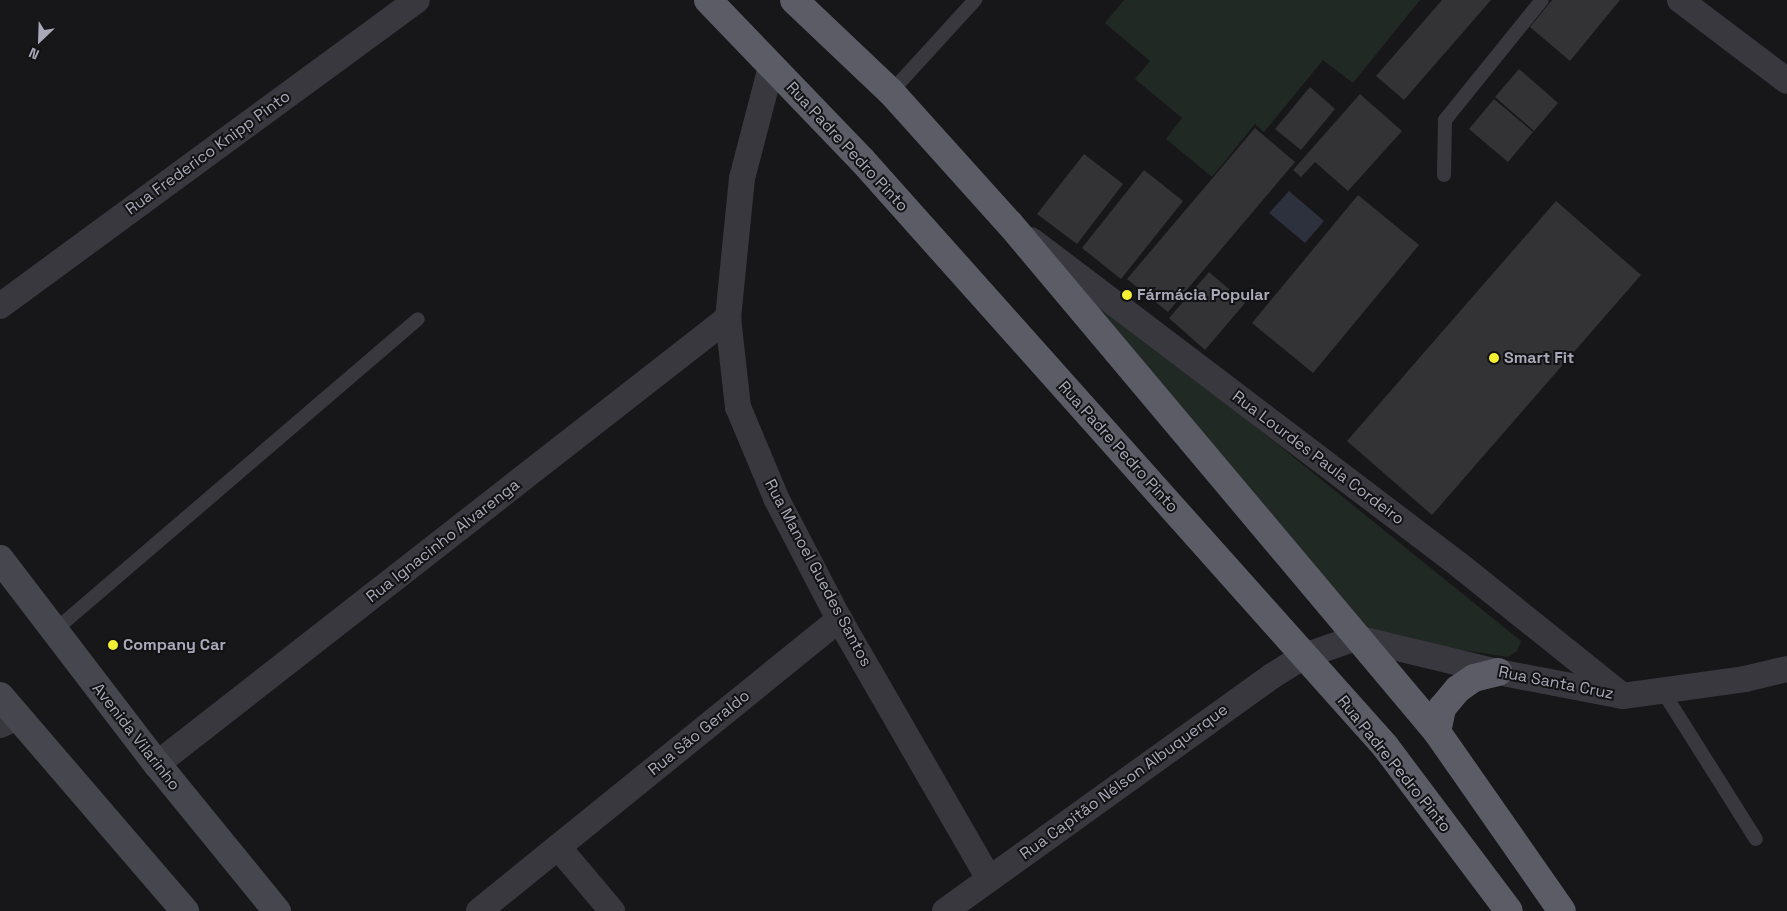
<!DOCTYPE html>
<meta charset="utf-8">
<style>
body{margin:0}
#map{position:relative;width:1787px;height:911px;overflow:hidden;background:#171719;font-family:"Space Grotesk",sans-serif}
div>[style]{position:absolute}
.green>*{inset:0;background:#212924}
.water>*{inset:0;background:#2d303d}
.building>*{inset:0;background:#333235}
.service>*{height:14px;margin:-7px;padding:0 7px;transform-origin:7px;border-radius:7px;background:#39383e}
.minor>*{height:26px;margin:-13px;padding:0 13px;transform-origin:13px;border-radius:13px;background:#39383e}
.secondary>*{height:28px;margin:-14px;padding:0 14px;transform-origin:14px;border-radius:14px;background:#46464e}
.trunk>*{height:28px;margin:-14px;padding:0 14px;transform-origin:14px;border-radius:14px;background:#5c5c66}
.dots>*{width:14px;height:14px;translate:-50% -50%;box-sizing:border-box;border:2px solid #121214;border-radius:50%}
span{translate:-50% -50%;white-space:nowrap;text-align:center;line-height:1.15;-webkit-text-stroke:4px #121214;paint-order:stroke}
.street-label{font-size:16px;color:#a9a9b9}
.poi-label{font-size:16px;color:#a9a9b9;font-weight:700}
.left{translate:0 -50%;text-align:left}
.north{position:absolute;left:15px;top:15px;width:50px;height:50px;-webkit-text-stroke:4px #121214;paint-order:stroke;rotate:204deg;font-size:14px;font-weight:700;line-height:20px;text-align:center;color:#a9a9b9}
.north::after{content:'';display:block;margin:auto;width:18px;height:22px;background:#a9a9b9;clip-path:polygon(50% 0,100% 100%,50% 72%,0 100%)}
</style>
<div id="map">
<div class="green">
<div style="clip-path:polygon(1124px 0,1420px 0,1353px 83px,1323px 60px,1264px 132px,1255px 124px,1212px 177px,1166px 139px,1182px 118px,1135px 79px,1150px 61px,1105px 23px)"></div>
<div style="clip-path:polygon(1041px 253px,1521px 641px,1517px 651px,1508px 657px,1373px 637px)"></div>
</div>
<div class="water">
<div style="clip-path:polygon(1289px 191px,1324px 221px,1305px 243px,1269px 213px)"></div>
</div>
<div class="building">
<div style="clip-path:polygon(1442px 0,1491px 0,1404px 100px,1376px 76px)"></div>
<div style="clip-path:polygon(1552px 0,1620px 0,1570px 61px,1530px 27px)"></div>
<div style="clip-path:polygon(1519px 69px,1558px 103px,1534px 131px,1495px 97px)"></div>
<div style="clip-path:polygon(1310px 87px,1335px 109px,1301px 150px,1275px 129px)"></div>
<div style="clip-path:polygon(1360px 94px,1402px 131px,1348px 191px,1315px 162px,1301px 177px,1293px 170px)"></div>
<div style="clip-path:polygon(1494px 99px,1533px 132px,1508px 162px,1469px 129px)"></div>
<div style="clip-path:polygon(1255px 128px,1295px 162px,1168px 312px,1127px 279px)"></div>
<div style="clip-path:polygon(1084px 154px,1123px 184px,1077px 244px,1037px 214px)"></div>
<div style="clip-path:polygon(1144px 170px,1183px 201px,1121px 279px,1082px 248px)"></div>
<div style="clip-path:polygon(1358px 195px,1419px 245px,1313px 373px,1252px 323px)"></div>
<div style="clip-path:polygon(1556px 201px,1641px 275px,1432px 515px,1347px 441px)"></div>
<div style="clip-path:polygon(1209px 272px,1245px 303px,1205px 350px,1169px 318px)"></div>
</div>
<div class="service">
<div style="left:891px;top:92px;width:125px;rotate:-47.6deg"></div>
<div style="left:1444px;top:175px;width:55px;rotate:-89deg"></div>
<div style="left:1445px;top:120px;width:154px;rotate:-51.1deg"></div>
<div style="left:54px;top:631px;width:479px;rotate:-40.6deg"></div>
<div style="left:1662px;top:690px;width:176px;rotate:57.8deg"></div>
</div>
<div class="minor">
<div style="left:1680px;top:0;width:134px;rotate:37.1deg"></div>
<div style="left:771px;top:67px;width:115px;rotate:104.6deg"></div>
<div style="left:742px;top:178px;width:141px;rotate:95.7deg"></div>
<div style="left:728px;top:318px;width:90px;rotate:83.6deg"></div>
<div style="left:738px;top:407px;width:99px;rotate:67.3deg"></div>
<div style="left:776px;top:498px;width:136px;rotate:62.5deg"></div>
<div style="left:839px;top:619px;width:300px;rotate:60deg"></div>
<div style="left:1031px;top:240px;width:536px;rotate:37.19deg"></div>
<div style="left:1458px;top:564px;width:208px;rotate:38.7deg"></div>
<div style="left:0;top:306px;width:517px;rotate:-36.27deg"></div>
<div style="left:0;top:725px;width:17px;rotate:-24deg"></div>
<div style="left:157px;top:764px;width:725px;rotate:-37.99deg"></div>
<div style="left:558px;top:847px;width:84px;rotate:49.8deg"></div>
<div style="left:479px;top:911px;width:464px;rotate:-39deg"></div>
<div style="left:945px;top:911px;width:403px;rotate:-35.7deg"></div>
<div style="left:1272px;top:676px;width:38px;rotate:-32deg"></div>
<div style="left:1304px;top:656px;width:55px;rotate:-19.1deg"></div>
<div style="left:1356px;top:638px;width:146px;rotate:13.5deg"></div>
<div style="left:1498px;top:672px;width:127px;rotate:10.9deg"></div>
<div style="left:1623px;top:696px;width:123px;rotate:-7.9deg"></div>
<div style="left:1745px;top:679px;width:43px;rotate:-13.4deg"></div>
</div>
<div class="secondary">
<div style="left:0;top:559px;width:258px;rotate:52.6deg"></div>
<div style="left:157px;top:764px;width:190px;rotate:50.8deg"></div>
<div style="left:0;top:696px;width:284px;rotate:49.3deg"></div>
</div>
<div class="trunk">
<div style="left:708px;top:0;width:222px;rotate:46.1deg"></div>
<div style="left:862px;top:160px;width:785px;rotate:48.25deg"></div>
<div style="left:1385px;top:746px;width:206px;rotate:53.1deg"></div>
<div style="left:794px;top:0;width:134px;rotate:43.5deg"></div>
<div style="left:891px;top:92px;width:178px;rotate:48deg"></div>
<div style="left:1010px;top:224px;width:664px;rotate:49.95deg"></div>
<div style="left:1437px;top:732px;width:218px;rotate:55.1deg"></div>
<div style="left:1437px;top:732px;width:25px;rotate:-78deg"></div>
<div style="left:1442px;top:708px;width:25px;rotate:-50deg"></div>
<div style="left:1458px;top:689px;width:19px;rotate:-35deg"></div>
<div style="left:1474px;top:678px;width:25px;rotate:-14deg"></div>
</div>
<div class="dots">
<div style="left:1127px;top:295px;background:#f3f134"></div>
<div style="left:1494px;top:358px;background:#f3f134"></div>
<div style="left:113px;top:645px;background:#f3f134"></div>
</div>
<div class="street-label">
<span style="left:847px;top:147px;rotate:47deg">Rua Padre Pedro Pinto</span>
<span style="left:208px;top:153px;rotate:-36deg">Rua Frederico Knipp Pinto</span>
<span style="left:1118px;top:447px;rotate:48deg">Rua Padre Pedro Pinto</span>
<span style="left:1318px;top:458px;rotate:37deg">Rua Lourdes Paula Cordeiro</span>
<span style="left:443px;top:541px;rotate:-38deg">Rua Ignacinho Alvarenga</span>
<span style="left:818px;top:573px;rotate:62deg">Rua Manoel Guedes Santos</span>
<span style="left:1556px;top:683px;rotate:11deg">Rua Santa Cruz</span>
<span style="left:699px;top:733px;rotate:-39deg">Rua São Geraldo</span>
<span style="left:136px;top:737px;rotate:52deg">Avenida Vilarinho</span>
<span style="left:1394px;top:764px;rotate:51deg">Rua Padre Pedro Pinto</span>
<span style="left:1124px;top:782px;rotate:-36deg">Rua Capitão Nélson Albuquerque</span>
</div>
<div class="poi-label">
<span class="left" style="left:1137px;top:295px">Fármácia Popular</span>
<span class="left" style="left:1504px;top:358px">Smart Fit</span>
<span class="left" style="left:123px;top:645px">Company Car</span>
</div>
<div class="north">N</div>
</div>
